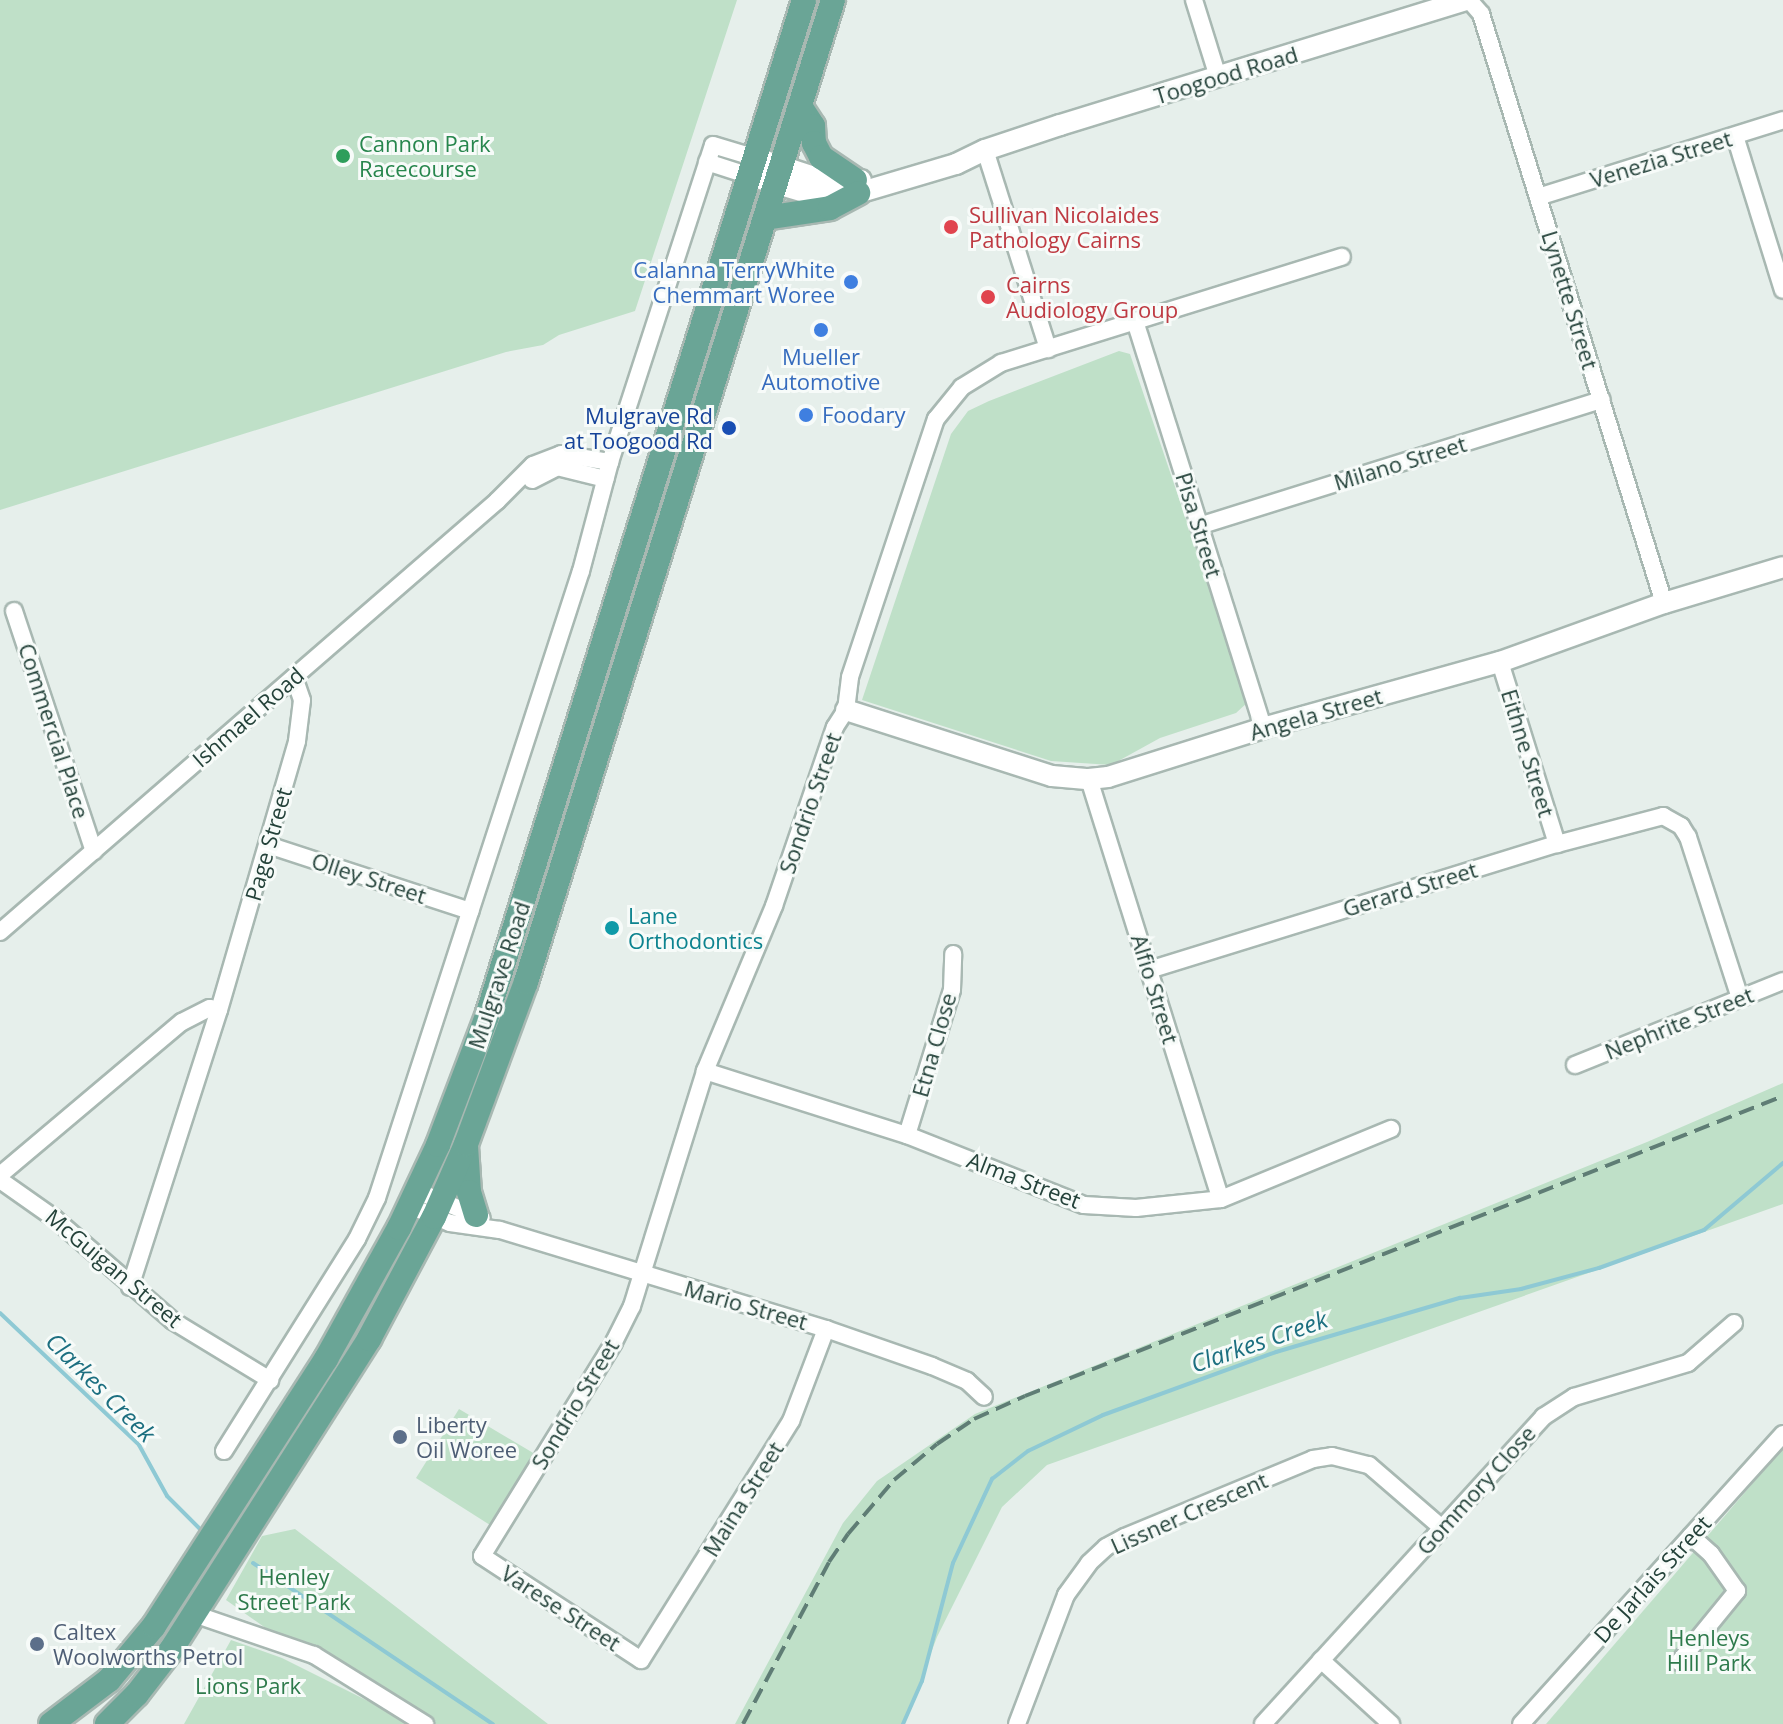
<!DOCTYPE html>
<style>
body{margin:0}
#map{position:relative;width:1783px;height:1724px;overflow:hidden;background:#e6efeb;font-family:"Open Sans",sans-serif}
div>[style]{position:absolute}
.green>*{inset:0;background:#bfe0c8}
.stream>*{height:4px;margin:-2px;padding:0 2px;transform-origin:2px;border-radius:2px;background:#8ec9d4}
.roads{filter:drop-shadow(2px 0 #a8b8b2) drop-shadow(-2px 0 #a8b8b2) drop-shadow(0 2px #a8b8b2) drop-shadow(0 -2px #a8b8b2)}
.minor>*{height:16px;margin:-8px;padding:0 8px;transform-origin:8px;border-radius:8px;background:#fff}
.tertiary>*{height:20px;margin:-10px;padding:0 10px;transform-origin:10px;border-radius:10px;background:#fff}
.primary>*{height:24px;margin:-12px;padding:0 12px;transform-origin:12px;border-radius:12px;background:#6aa596}
.rail>*{height:4px;margin-top:-2px;transform-origin:0;background:repeating-linear-gradient(90deg,#5f7d75 0 16px,transparent 0 24px)}
.dots>*{width:22px;height:22px;translate:-50% -50%;box-sizing:border-box;border:4px solid #f7fbf9;border-radius:50%}
span{translate:-50% -50%;white-space:nowrap;text-align:center;line-height:1.15;-webkit-text-stroke:6px #f7fbf9;paint-order:stroke}
.street-label{font-size:22px;color:#24423a}
.leisure-label{font-size:22px;color:#27864d}
.left{translate:0 -50%;text-align:left}
.health-label{font-size:22px;color:#be3a42}
.shop-label{font-size:22px;color:#366cbe}
.right{translate:-100% -50%;text-align:right}
.transit-label{font-size:22px;color:#164399}
.culture-label{font-size:22px;color:#0d838f}
.service-label{font-size:22px;color:#4e5e75}
.park-label{font-size:22px;color:#2d7a4b}
.water-label{font-size:24px;color:#1c6f80;font-style:italic}
</style>
<div id="map">
<div class="green">
<div style="clip-path:polygon(0 0,737px 0,635px 311px,559px 335px,543px 345px,506px 352px,0 510px)"></div>
<div style="clip-path:polygon(1119px 351px,1130px 354px,1248px 702px,1236px 713px,1160px 738px,1111px 765px,1051px 761px,862px 700px,951px 434px,968px 411px,989px 401px)"></div>
<div style="clip-path:polygon(1783px 1083px,1783px 1204px,1047px 1465px,1002px 1507px,937px 1637px,904px 1724px,735px 1724px,843px 1523px,877px 1481px,975px 1414px,1647px 1142px)"></div>
<div style="clip-path:polygon(459px 1409px,535px 1454px,490px 1525px,416px 1478px)"></div>
<div style="clip-path:polygon(1783px 1448px,1783px 1724px,1546px 1724px)"></div>
<div style="clip-path:polygon(295px 1529px,548px 1724px,184px 1724px,231px 1640px,282px 1658px,370px 1702px,226px 1600px,262px 1536px)"></div>
</div>
<div class="stream">
<div style="left:0;top:1313px;width:192px;rotate:43.5deg"></div>
<div style="left:139px;top:1445px;width:58px;rotate:61.2deg"></div>
<div style="left:167px;top:1496px;width:47px;rotate:45deg"></div>
<div style="left:253px;top:1563px;width:289px;rotate:33.9deg"></div>
<div style="left:903px;top:1724px;width:47px;rotate:-66.2deg"></div>
<div style="left:922px;top:1681px;width:122px;rotate:-75.3deg"></div>
<div style="left:953px;top:1563px;width:93px;rotate:-65.1deg"></div>
<div style="left:992px;top:1479px;width:46px;rotate:-37.9deg"></div>
<div style="left:1028px;top:1451px;width:83px;rotate:-25.6deg"></div>
<div style="left:1103px;top:1415px;width:184px;rotate:-20deg"></div>
<div style="left:1276px;top:1352px;width:192px;rotate:-16.4deg"></div>
<div style="left:1460px;top:1298px;width:62px;rotate:-8.4deg"></div>
<div style="left:1521px;top:1289px;width:81px;rotate:-15.1deg"></div>
<div style="left:1599px;top:1268px;width:112px;rotate:-19.9deg"></div>
<div style="left:1704px;top:1230px;width:104px;rotate:-40.3deg"></div>
</div>
<div class="roads">
<div class="minor">
<div style="left:1194px;top:0;width:81px;rotate:72.7deg"></div>
<div style="left:1469px;top:0;width:18px;rotate:49deg"></div>
<div style="left:1481px;top:14px;width:617px;rotate:72.74deg"></div>
<div style="left:1735px;top:136px;width:161px;rotate:72.7deg"></div>
<div style="left:985px;top:150px;width:209px;rotate:72.4deg"></div>
<div style="left:707px;top:162px;width:45px;rotate:18deg"></div>
<div style="left:1538px;top:197px;width:257px;rotate:-17.4deg"></div>
<div style="left:1135px;top:321px;width:427px;rotate:72.5deg"></div>
<div style="left:532px;top:480px;width:28px;rotate:-27deg"></div>
<div style="left:557px;top:467px;width:50px;rotate:13.8deg"></div>
<div style="left:1199px;top:526px;width:422px;rotate:-17.4deg"></div>
<div style="left:14px;top:611px;width:253px;rotate:71.6deg"></div>
<div style="left:1500px;top:662px;width:191px;rotate:72.6deg"></div>
<div style="left:1089px;top:779px;width:440px;rotate:72.6deg"></div>
<div style="left:268px;top:845px;width:213px;rotate:18.1deg"></div>
<div style="left:0;top:932px;width:658px;rotate:-40.93deg"></div>
<div style="left:497px;top:501px;width:51px;rotate:-45deg"></div>
<div style="left:533px;top:465px;width:30px;rotate:-21deg"></div>
<div style="left:561px;top:454px;width:50px;rotate:9.3deg"></div>
<div style="left:1149px;top:970px;width:427px;rotate:-17.2deg"></div>
<div style="left:1557px;top:844px;width:110px;rotate:-14.8deg"></div>
<div style="left:1663px;top:816px;width:21px;rotate:29deg"></div>
<div style="left:1681px;top:826px;width:13px;rotate:58deg"></div>
<div style="left:1688px;top:837px;width:169px;rotate:72.1deg"></div>
<div style="left:1575px;top:1065px;width:224px;rotate:-22deg"></div>
<div style="left:705px;top:1071px;width:212px;rotate:17.6deg"></div>
<div style="left:907px;top:1135px;width:190px;rotate:21.6deg"></div>
<div style="left:1084px;top:1205px;width:52px;rotate:3.3deg"></div>
<div style="left:1136px;top:1208px;width:85px;rotate:-6deg"></div>
<div style="left:1221px;top:1199px;width:184px;rotate:-22.4deg"></div>
<div style="left:907px;top:1135px;width:152px;rotate:-72.8deg"></div>
<div style="left:952px;top:990px;width:36px;rotate:-88deg"></div>
<div style="left:0;top:1175px;width:238px;rotate:-40.1deg"></div>
<div style="left:182px;top:1022px;width:31px;rotate:-27deg"></div>
<div style="left:210px;top:1008px;width:9px;rotate:13deg"></div>
<div style="left:0;top:1180px;width:66px;rotate:35.1deg"></div>
<div style="left:54px;top:1218px;width:157px;rotate:40.9deg"></div>
<div style="left:173px;top:1321px;width:114px;rotate:31.3deg"></div>
<div style="left:417px;top:1191px;width:70px;rotate:22.6deg"></div>
<div style="left:410px;top:1206px;width:43px;rotate:23deg"></div>
<div style="left:450px;top:1223px;width:50px;rotate:8deg"></div>
<div style="left:500px;top:1230px;width:341px;rotate:16.9deg"></div>
<div style="left:826px;top:1329px;width:112px;rotate:19.2deg"></div>
<div style="left:932px;top:1366px;width:38px;rotate:23deg"></div>
<div style="left:967px;top:1381px;width:23px;rotate:43deg"></div>
<div style="left:130px;top:1287px;width:291px;rotate:-72.2deg"></div>
<div style="left:219px;top:1010px;width:280px;rotate:-73.8deg"></div>
<div style="left:297px;top:741px;width:41px;rotate:-83deg"></div>
<div style="left:302px;top:700px;width:24px;rotate:-109deg"></div>
<div style="left:826px;top:1329px;width:98px;rotate:110.8deg"></div>
<div style="left:791px;top:1421px;width:282px;rotate:122.1deg"></div>
<div style="left:641px;top:1660px;width:190px;rotate:-146.8deg"></div>
<div style="left:482px;top:1556px;width:251px;rotate:-58.3deg"></div>
<div style="left:614px;top:1342px;width:40px;rotate:-63.4deg"></div>
<div style="left:632px;top:1306px;width:246px;rotate:-72.7deg"></div>
<div style="left:705px;top:1071px;width:179px;rotate:-67.3deg"></div>
<div style="left:774px;top:906px;width:189px;rotate:-71.2deg"></div>
<div style="left:835px;top:727px;width:20px;rotate:-57deg"></div>
<div style="left:846px;top:710px;width:33px;rotate:-83deg"></div>
<div style="left:850px;top:677px;width:272px;rotate:-71.6deg"></div>
<div style="left:936px;top:419px;width:41px;rotate:-50.9deg"></div>
<div style="left:962px;top:387px;width:46px;rotate:-31.6deg"></div>
<div style="left:1001px;top:363px;width:357px;rotate:-17.3deg"></div>
<div style="left:224px;top:1451px;width:250px;rotate:-57.9deg"></div>
<div style="left:357px;top:1239px;width:46px;rotate:-64deg"></div>
<div style="left:377px;top:1198px;width:659px;rotate:-71.98deg"></div>
<div style="left:581px;top:571px;width:113px;rotate:-75.1deg"></div>
<div style="left:610px;top:462px;width:333px;rotate:-72deg"></div>
<div style="left:713px;top:145px;width:45px;rotate:16.8deg"></div>
<div style="left:194px;top:1614px;width:127px;rotate:18.9deg"></div>
<div style="left:314px;top:1655px;width:131px;rotate:31.9deg"></div>
<div style="left:1321px;top:1660px;width:95px;rotate:42.4deg"></div>
<div style="left:1679px;top:1662px;width:92px;rotate:-50.8deg"></div>
<div style="left:1737px;top:1591px;width:45px;rotate:-125.1deg"></div>
<div style="left:1711px;top:1554px;width:27px;rotate:-138deg"></div>
<div style="left:1017px;top:1724px;width:138px;rotate:-69.2deg"></div>
<div style="left:1066px;top:1595px;width:39px;rotate:-54deg"></div>
<div style="left:1089px;top:1563px;width:23px;rotate:-43deg"></div>
<div style="left:1106px;top:1547px;width:21px;rotate:-28deg"></div>
<div style="left:1125px;top:1537px;width:204px;rotate:-22.5deg"></div>
<div style="left:1313px;top:1459px;width:19px;rotate:-9deg"></div>
<div style="left:1332px;top:1456px;width:38px;rotate:14deg"></div>
<div style="left:1369px;top:1465px;width:96px;rotate:40.8deg"></div>
<div style="left:1263px;top:1724px;width:416px;rotate:-47.6deg"></div>
<div style="left:1543px;top:1417px;width:37px;rotate:-33deg"></div>
<div style="left:1574px;top:1397px;width:119px;rotate:-16.6deg"></div>
<div style="left:1688px;top:1363px;width:61px;rotate:-41deg"></div>
<div style="left:1521px;top:1724px;width:391px;rotate:-47.9deg"></div>
</div>
<div class="tertiary">
<div style="left:756px;top:158px;width:58px;rotate:18.1deg"></div>
<div style="left:811px;top:176px;width:50px;rotate:4.6deg"></div>
<div style="left:750px;top:176px;width:67px;rotate:16.5deg"></div>
<div style="left:814px;top:195px;width:44px;rotate:-2.6deg"></div>
<div style="left:858px;top:193px;width:102px;rotate:-16.5deg"></div>
<div style="left:956px;top:164px;width:32px;rotate:-26deg"></div>
<div style="left:985px;top:150px;width:79px;rotate:-18.4deg"></div>
<div style="left:1060px;top:125px;width:426px;rotate:-17.1deg"></div>
<div style="left:846px;top:710px;width:216px;rotate:17.8deg"></div>
<div style="left:1052px;top:776px;width:37px;rotate:5deg"></div>
<div style="left:1089px;top:779px;width:19px;rotate:-6deg"></div>
<div style="left:1108px;top:777px;width:163px;rotate:-17.5deg"></div>
<div style="left:1263px;top:728px;width:246px;rotate:-15.6deg"></div>
<div style="left:1500px;top:662px;width:174px;rotate:-19.8deg"></div>
<div style="left:1664px;top:603px;width:124px;rotate:-16.8deg"></div>
</div>
<div class="primary">
<div style="left:800px;top:106px;width:24px;rotate:57deg"></div>
<div style="left:813px;top:126px;width:17px;rotate:87deg"></div>
<div style="left:814px;top:143px;width:16px;rotate:63deg"></div>
<div style="left:821px;top:157px;width:41px;rotate:34.1deg"></div>
<div style="left:765px;top:218px;width:66px;rotate:-8.7deg"></div>
<div style="left:830px;top:208px;width:32px;rotate:-28deg"></div>
<div style="left:466px;top:1146px;width:46px;rotate:86.3deg"></div>
<div style="left:469px;top:1192px;width:24px;rotate:73deg"></div>
<div style="left:51px;top:1724px;width:73px;rotate:-37.2deg"></div>
<div style="left:109px;top:1680px;width:70px;rotate:-50.2deg"></div>
<div style="left:154px;top:1626px;width:318px;rotate:-57.2deg"></div>
<div style="left:326px;top:1359px;width:150px;rotate:-60.9deg"></div>
<div style="left:399px;top:1228px;width:92px;rotate:-64.8deg"></div>
<div style="left:438px;top:1145px;width:138px;rotate:-69.2deg"></div>
<div style="left:487px;top:1016px;width:1064px;rotate:-72.67deg"></div>
<div style="left:107px;top:1724px;width:42px;rotate:-45deg"></div>
<div style="left:137px;top:1694px;width:56px;rotate:-52.3deg"></div>
<div style="left:171px;top:1650px;width:369px;rotate:-57.5deg"></div>
<div style="left:369px;top:1339px;width:138px;rotate:-62deg"></div>
<div style="left:434px;top:1217px;width:80px;rotate:-66.3deg"></div>
<div style="left:466px;top:1144px;width:173px;rotate:-69.7deg"></div>
<div style="left:526px;top:982px;width:1029px;rotate:-72.64deg"></div>
</div>
</div>
<div class="rail">
<div style="left:743px;top:1724px;width:183px;rotate:-62deg"></div>
<div style="left:829px;top:1562px;width:34px;rotate:-56deg"></div>
<div style="left:848px;top:1534px;width:71px;rotate:-49.6deg"></div>
<div style="left:894px;top:1480px;width:56px;rotate:-39.9deg"></div>
<div style="left:937px;top:1444px;width:45px;rotate:-34deg"></div>
<div style="left:974px;top:1419px;width:56px;rotate:-24.3deg"></div>
<div style="left:1025px;top:1396px;width:815px;rotate:-21.59deg"></div>
</div>
<div class="dots">
<div style="left:343px;top:156px;background:#2e9e5b"></div>
<div style="left:951px;top:227px;background:#e0444e"></div>
<div style="left:851px;top:282px;background:#3f7fe0"></div>
<div style="left:988px;top:297px;background:#e0444e"></div>
<div style="left:821px;top:330px;background:#3f7fe0"></div>
<div style="left:806px;top:415px;background:#3f7fe0"></div>
<div style="left:729px;top:428px;background:#1a4fb4"></div>
<div style="left:612px;top:928px;background:#0f9aa8"></div>
<div style="left:400px;top:1437px;background:#5c6f8a"></div>
<div style="left:37px;top:1644px;background:#5c6f8a"></div>
</div>
<div class="street-label">
<span style="left:1226px;top:75px;rotate:-17deg">Toogood Road</span>
<span style="left:1661px;top:159px;rotate:-17deg">Venezia Street</span>
<span style="left:1570px;top:300px;rotate:73deg">Lynette Street</span>
<span style="left:1400px;top:463px;rotate:-17deg">Milano Street</span>
<span style="left:1199px;top:525px;rotate:73deg">Pisa Street</span>
<span style="left:1316px;top:714px;rotate:-16deg">Angela Street</span>
<span style="left:248px;top:717px;rotate:-41deg">Ishmael Road</span>
<span style="left:54px;top:731px;rotate:72deg">Commercial Place</span>
<span style="left:1528px;top:753px;rotate:73deg">Eithne Street</span>
<span style="left:810px;top:803px;rotate:-71deg">Sondrio Street</span>
<span style="left:268px;top:844px;rotate:-74deg">Page Street</span>
<span style="left:369px;top:878px;rotate:18deg">Olley Street</span>
<span style="left:1410px;top:889px;rotate:-17deg">Gerard Street</span>
<span style="left:499px;top:975px;rotate:-72deg">Mulgrave Road</span>
<span style="left:1155px;top:989px;rotate:73deg">Alfio Street</span>
<span style="left:1679px;top:1023px;rotate:-22deg">Nephrite Street</span>
<span style="left:934px;top:1045px;rotate:-74deg">Etna Close</span>
<span style="left:1024px;top:1180px;rotate:21deg">Alma Street</span>
<span style="left:114px;top:1268px;rotate:40deg">McGuigan Street</span>
<span style="left:746px;top:1305px;rotate:16deg">Mario Street</span>
<span style="left:575px;top:1404px;rotate:-59deg">Sondrio Street</span>
<span style="left:1476px;top:1490px;rotate:-48deg">Gommory Close</span>
<span style="left:743px;top:1499px;rotate:-58deg">Maina Street</span>
<span style="left:1189px;top:1513px;rotate:-24deg">Lissner Crescent</span>
<span style="left:1652px;top:1579px;rotate:-48deg">De Jarlais Street</span>
<span style="left:561px;top:1608px;rotate:33deg">Varese Street</span>
</div>
<div class="leisure-label">
<span class="left" style="left:359px;top:156px">Cannon Park<br>Racecourse</span>
</div>
<div class="health-label">
<span class="left" style="left:969px;top:227px">Sullivan Nicolaides<br>Pathology Cairns</span>
<span class="left" style="left:1006px;top:297px">Cairns<br>Audiology Group</span>
</div>
<div class="shop-label">
<span class="right" style="left:835px;top:282px">Calanna TerryWhite<br>Chemmart Woree</span>
<span style="left:821px;top:369px">Mueller<br>Automotive</span>
<span class="left" style="left:822px;top:415px">Foodary</span>
</div>
<div class="transit-label">
<span class="right" style="left:713px;top:428px">Mulgrave Rd<br>at Toogood Rd</span>
</div>
<div class="culture-label">
<span class="left" style="left:628px;top:928px">Lane<br>Orthodontics</span>
</div>
<div class="service-label">
<span class="left" style="left:416px;top:1437px">Liberty<br>Oil Woree</span>
<span class="left" style="left:53px;top:1644px">Caltex<br>Woolworths Petrol</span>
</div>
<div class="park-label">
<span style="left:294px;top:1589px">Henley<br>Street Park</span>
<span style="left:1709px;top:1650px">Henleys<br>Hill Park</span>
<span style="left:248px;top:1686px">Lions Park</span>
</div>
<div class="water-label">
<span style="left:1259px;top:1341px;rotate:-19deg">Clarkes Creek</span>
<span style="left:101px;top:1387px;rotate:45deg">Clarkes Creek</span>
</div>
</div>
